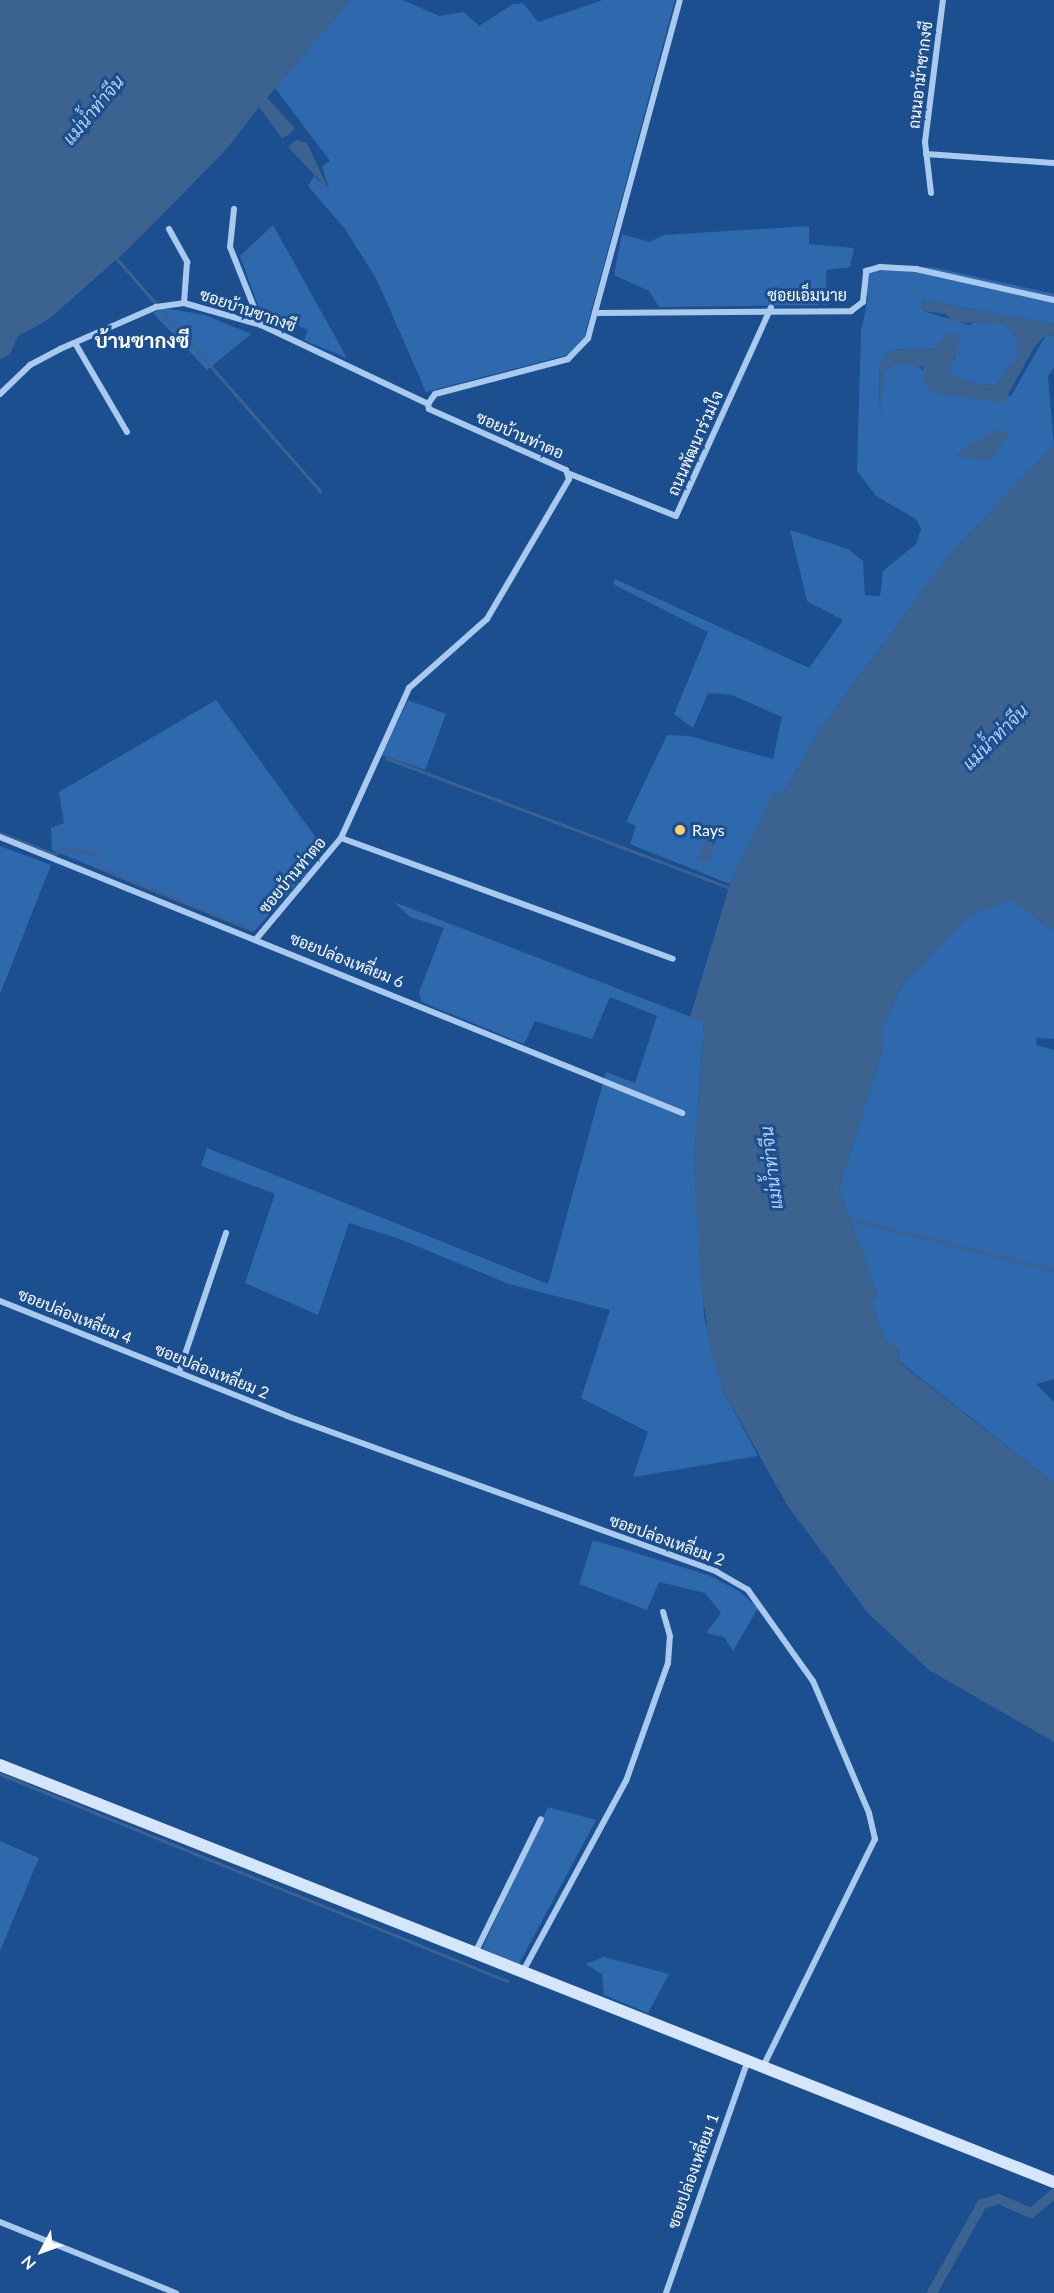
<!DOCTYPE html>
<meta charset="utf-8">
<style>
body{margin:0}
#map{position:relative;width:1054px;height:2293px;overflow:hidden;background:#1b4f8f;font-family:Lato,Sarabun,sans-serif}
div>[style]{position:absolute}
.green>*{inset:0;background:#2e69ad}
.water>*{inset:0;background:#3c6290}
.stream>*{height:3px;margin:-1.5px;padding:0 1.5px;transform-origin:1.5px;border-radius:1.5px;background:#3c6290}
.canal>*{height:10px;margin:-5px;padding:0 5px;transform-origin:5px;border-radius:5px;background:#3c6290}
.street>*{height:6px;margin:-3px;padding:0 3px;transform-origin:3px;border-radius:3px;background:#a9c9ee}
.secondary>*{height:12px;margin:-6px;padding:0 6px;transform-origin:6px;border-radius:6px;background:#d6e6fa}
.dots>*{width:16px;height:16px;translate:-50% -50%;box-sizing:border-box;border:3px solid #1b4f8f;border-radius:50%}
span{translate:-50% -50%;white-space:nowrap;text-align:center;line-height:1.15;-webkit-text-stroke:6px #1b4f8f;paint-order:stroke}
.street-label{font-size:16px;color:#fff}
.poi-label{font-size:16px;color:#fff}
.left{translate:0 -50%;text-align:left}
.water-label{font-size:18px;color:#b5d3f5;font-style:italic}
.quarter-label{font-size:20px;color:#fff;font-weight:700}
.north{position:absolute;left:12px;top:2221px;width:60px;height:60px;-webkit-text-stroke:4px #1b4f8f;paint-order:stroke;rotate:229deg;font-size:16px;font-weight:700;line-height:24px;text-align:center;color:#fff}
.north::after{content:'';display:block;margin:auto;width:21px;height:27px;background:#fff;clip-path:polygon(50% 0,100% 100%,50% 72%,0 100%)}
</style>
<div id="map">
<div class="green">
<div style="clip-path:polygon(350px 0,403px 0,439px 16px,464px 12px,479px 26px,513px 4px,523px 3px,538px 22px,603px 0,675px 0,583px 342px,571px 354px,426px 392px,377px 280px,345px 229px,308px 186px,314px 176px,329px 189px,322px 166px,330px 161px,275px 88px)"></div>
<div style="clip-path:polygon(273px 225px,347px 358px,304px 340px,308px 330px,260px 311px,240px 256px)"></div>
<div style="clip-path:polygon(809px 226px,809px 244px,854px 248px,850px 267px,826px 270px,827px 305px,659px 307px,649px 291px,614px 275px,622px 234px,650px 242px,663px 235px)"></div>
<div style="clip-path:polygon(evenodd,932px 267px,1054px 294px,1054px 324px,923px 300px,923px 311px,969px 325px,979px 320px,1004px 324px,1017px 339px,1018px 355px,996px 384px,980px 385px,948px 374px,946px 367px,955px 359px,951px 331px,935px 348px,890px 350px,879px 364px,880px 415px,884px 370px,898px 363px,914px 362px,927px 374px,1011px 396px,1046px 335px,1054px 336px,1054px 368px,1048px 376px,1054px 445px,950px 554px,823px 725px,782px 795px,774px 793px,730px 884px,630px 844px,636px 826px,627px 822px,629px 815px,667px 735px,689px 736px,773px 759px,782px 717px,732px 695px,708px 693px,693px 728px,674px 714px,708px 632px,613px 584px,615px 579px,809px 668px,843px 620px,807px 601px,790px 530px,848px 549px,863px 561px,865px 595px,880px 596px,883px 571px,916px 544px,921px 529px,916px 519px,876px 496px,857px 471px,861px 331px,868px 298px,862px 268px,932px 267px,998px 429px,1009px 436px,994px 451px,973px 458px,955px 455px,998px 429px)"></div>
<div style="clip-path:polygon(164px 308px,205px 315px,251px 334px,207px 370px,153px 313px)"></div>
<div style="clip-path:polygon(216px 700px,322px 846px,305px 875px,253px 932px,52px 850px,51px 828px,64px 823px,59px 792px)"></div>
<div style="clip-path:polygon(408px 700px,446px 714px,425px 770px,382px 755px)"></div>
<div style="clip-path:polygon(0 846px,51px 865px,0 994px)"></div>
<div style="clip-path:polygon(1013px 900px,1051px 930px,1054px 926px,1054px 1039px,1037px 1038px,1036px 1045px,1054px 1050px,1054px 1379px,1036px 1384px,1054px 1402px,1054px 1483px,900px 1362px,898px 1348px,886px 1342px,871px 1303px,878px 1296px,839px 1188px,883px 1048px,883px 1024px,904px 983px,970px 915px)"></div>
<div style="clip-path:polygon(394px 902px,704px 1022px,694px 1163px,704px 1316px,723px 1390px,758px 1456px,633px 1477px,648px 1432px,581px 1398px,610px 1310px,509px 1284px,397px 1238px,349px 1223px,318px 1315px,245px 1283px,275px 1194px,201px 1166px,207px 1148px,548px 1284px,606px 1072px,635px 1083px,657px 1016px,610px 997px,592px 1039px,535px 1021px,524px 1044px,429px 1005px,421px 1001px,419px 992px,444px 928px,410px 917px)"></div>
<div style="clip-path:polygon(593px 1540px,708px 1575px,739px 1591px,758px 1608px,733px 1651px,724px 1637px,706px 1633px,721px 1613px,705px 1593px,659px 1582px,647px 1610px,579px 1584px)"></div>
<div style="clip-path:polygon(548px 1807px,596px 1820px,519px 1964px,482px 1949px)"></div>
<div style="clip-path:polygon(0 1841px,39px 1858px,0 1951px)"></div>
<div style="clip-path:polygon(604px 1957px,669px 1974px,648px 2013px,604px 1995px,602px 1974px,586px 1964px)"></div>
</div>
<div class="water">
<div style="clip-path:polygon(0 0,350px 0,267px 98px,295px 128px,290px 134px,282px 138px,259px 107px,225px 151px,127px 250px,49px 319px,18px 336px,10px 354px,0 360px)"></div>
<div style="clip-path:polygon(296px 140px,307px 143px,329px 190px,288px 147px)"></div>
<div style="clip-path:polygon(922px 300px,1054px 324px,1054px 336px,1046px 335px,1035px 346px,1003px 403px,934px 394px,925px 386px,923px 367px,898px 363px,884px 370px,880px 418px,879px 364px,890px 350px,935px 348px,951px 331px,959px 336px,959px 345px,948px 374px,980px 385px,996px 384px,1018px 355px,1017px 339px,1004px 324px,952px 322px,946px 314px,923px 311px)"></div>
<div style="clip-path:polygon(998px 429px,1010px 435px,988px 461px,954px 455px)"></div>
<div style="clip-path:polygon(1054px 445px,1054px 926px,1051px 930px,1013px 900px,970px 915px,904px 983px,883px 1024px,883px 1048px,839px 1188px,878px 1296px,871px 1303px,886px 1342px,898px 1348px,900px 1363px,1054px 1483px,1054px 1742px,929px 1670px,867px 1612px,787px 1505px,723px 1390px,711px 1353px,701px 1284px,694px 1163px,704px 1022px,690px 1017px,730px 884px,774px 792px,782px 795px,823px 725px,950px 554px)"></div>
<div style="clip-path:polygon(707px 833px,717px 837px,708px 863px,698px 859px)"></div>
</div>
<div class="stream">
<div style="left:116px;top:258px;width:310px;rotate:48.8deg"></div>
<div style="left:386px;top:758px;width:370px;rotate:20.7deg"></div>
<div style="left:0;top:833px;width:58px;rotate:21.3deg"></div>
<div style="left:54px;top:854px;width:13px;rotate:-23deg"></div>
<div style="left:66px;top:849px;width:24px;rotate:7deg"></div>
<div style="left:90px;top:852px;width:23px;rotate:52deg"></div>
<div style="left:104px;top:870px;width:157px;rotate:22deg"></div>
<div style="left:845px;top:1218px;width:215px;rotate:14deg"></div>
<div style="left:0;top:1774px;width:548px;rotate:22.21deg"></div>
</div>
<div class="canal">
<div style="left:932px;top:2293px;width:102px;rotate:-60.7deg"></div>
<div style="left:982px;top:2204px;width:18px;rotate:-16deg"></div>
<div style="left:999px;top:2199px;width:35px;rotate:24deg"></div>
<div style="left:1031px;top:2213px;width:30px;rotate:-40deg"></div>
</div>
<div class="street">
<div style="left:926px;top:154px;width:128px;rotate:4deg"></div>
<div style="left:931px;top:193px;width:51px;rotate:-96.7deg"></div>
<div style="left:925px;top:142px;width:143px;rotate:-82.8deg"></div>
<div style="left:234px;top:209px;width:38px;rotate:96deg"></div>
<div style="left:230px;top:247px;width:84px;rotate:68.3deg"></div>
<div style="left:169px;top:229px;width:38px;rotate:61deg"></div>
<div style="left:187px;top:262px;width:41px;rotate:94.2deg"></div>
<div style="left:596px;top:313px;width:255px;rotate:-0.4deg"></div>
<div style="left:851px;top:311px;width:15px;rotate:-37deg"></div>
<div style="left:863px;top:302px;width:31px;rotate:-84deg"></div>
<div style="left:866px;top:271px;width:15px;rotate:-16deg"></div>
<div style="left:880px;top:267px;width:36px;rotate:3deg"></div>
<div style="left:916px;top:269px;width:141px;rotate:12.7deg"></div>
<div style="left:75px;top:343px;width:103px;rotate:59.7deg"></div>
<div style="left:0;top:394px;width:42px;rotate:-44deg"></div>
<div style="left:30px;top:365px;width:34px;rotate:-28deg"></div>
<div style="left:60px;top:349px;width:105px;rotate:-23.6deg"></div>
<div style="left:156px;top:307px;width:28px;rotate:-8deg"></div>
<div style="left:184px;top:303px;width:80px;rotate:15.9deg"></div>
<div style="left:261px;top:325px;width:185px;rotate:25.3deg"></div>
<div style="left:570px;top:474px;width:114px;rotate:21.6deg"></div>
<div style="left:676px;top:516px;width:229px;rotate:-65.5deg"></div>
<div style="left:0;top:837px;width:736px;rotate:22.03deg"></div>
<div style="left:341px;top:838px;width:353px;rotate:20deg"></div>
<div style="left:257px;top:938px;width:131px;rotate:-50deg"></div>
<div style="left:341px;top:838px;width:165px;rotate:-65.6deg"></div>
<div style="left:409px;top:688px;width:104px;rotate:-41.5deg"></div>
<div style="left:487px;top:619px;width:162px;rotate:-59.6deg"></div>
<div style="left:569px;top:479px;width:9px;rotate:-108deg"></div>
<div style="left:566px;top:470px;width:150px;rotate:-156deg"></div>
<div style="left:429px;top:409px;width:5px;rotate:-101deg"></div>
<div style="left:428px;top:404px;width:12px;rotate:-55deg"></div>
<div style="left:435px;top:394px;width:138px;rotate:-14.7deg"></div>
<div style="left:568px;top:359px;width:29px;rotate:-46deg"></div>
<div style="left:588px;top:338px;width:350px;rotate:-74.8deg"></div>
<div style="left:0;top:1301px;width:309px;rotate:21.8deg"></div>
<div style="left:287px;top:1416px;width:457px;rotate:19.9deg"></div>
<div style="left:717px;top:1572px;width:36px;rotate:30deg"></div>
<div style="left:748px;top:1590px;width:112px;rotate:54.5deg"></div>
<div style="left:813px;top:1681px;width:143px;rotate:67deg"></div>
<div style="left:869px;top:1813px;width:27px;rotate:77deg"></div>
<div style="left:875px;top:1839px;width:254px;rotate:116.2deg"></div>
<div style="left:179px;top:1372px;width:147px;rotate:-71.3deg"></div>
<div style="left:475px;top:1953px;width:149px;rotate:-63.8deg"></div>
<div style="left:522px;top:1973px;width:218px;rotate:-61.6deg"></div>
<div style="left:626px;top:1781px;width:125px;rotate:-70.4deg"></div>
<div style="left:668px;top:1663px;width:27px;rotate:-86deg"></div>
<div style="left:670px;top:1636px;width:25px;rotate:-106deg"></div>
<div style="left:0;top:2222px;width:190px;rotate:22deg"></div>
<div style="left:666px;top:2293px;width:247px;rotate:-70.6deg"></div>
</div>
<div class="secondary">
<div style="left:0;top:1765px;width:1133px;rotate:21.59deg"></div>
</div>
<div class="dots">
<div style="left:680px;top:830px;background:#ffd166"></div>
</div>
<div class="street-label">
<span style="left:920px;top:75px;rotate:-83deg">ถนนอาม้าซากงซี</span>
<span style="left:807px;top:295px">ซอยเอ็มนาย</span>
<span style="left:248px;top:310px;rotate:19deg">ซอยบ้านซากงซี</span>
<span style="left:520px;top:435px;rotate:24deg">ซอยบ้านท่าตอ</span>
<span style="left:695px;top:443px;rotate:-66deg">ถนนพัฒนาร่วมใจ</span>
<span style="left:292px;top:875px;rotate:-50deg">ซอยบ้านท่าตอ</span>
<span style="left:347px;top:960px;rotate:22deg">ซอยปล่องเหลี่ยม 6</span>
<span style="left:75px;top:1316px;rotate:22deg">ซอยปล่องเหลี่ยม 4</span>
<span style="left:212px;top:1371px;rotate:22deg">ซอยปล่องเหลี่ยม 2</span>
<span style="left:667px;top:1540px;rotate:20deg">ซอยปล่องเหลี่ยม 2</span>
<span style="left:693px;top:2171px;rotate:-70deg">ซอยปล่องเหลี่ยม 1</span>
</div>
<div class="poi-label">
<span class="left" style="left:692px;top:830px">Rays</span>
</div>
<div class="water-label">
<span style="left:93px;top:110px;rotate:-50deg">แม่น้ำท่าจีน</span>
<span style="left:995px;top:737px;rotate:-45deg">แม่น้ำท่าจีน</span>
<span style="left:771px;top:1168px;rotate:-97deg">แม่น้ำท่าจีน</span>
</div>
<div class="quarter-label">
<span style="left:142px;top:340px">บ้านซากงซี</span>
</div>
<div class="north">N</div>
</div>
